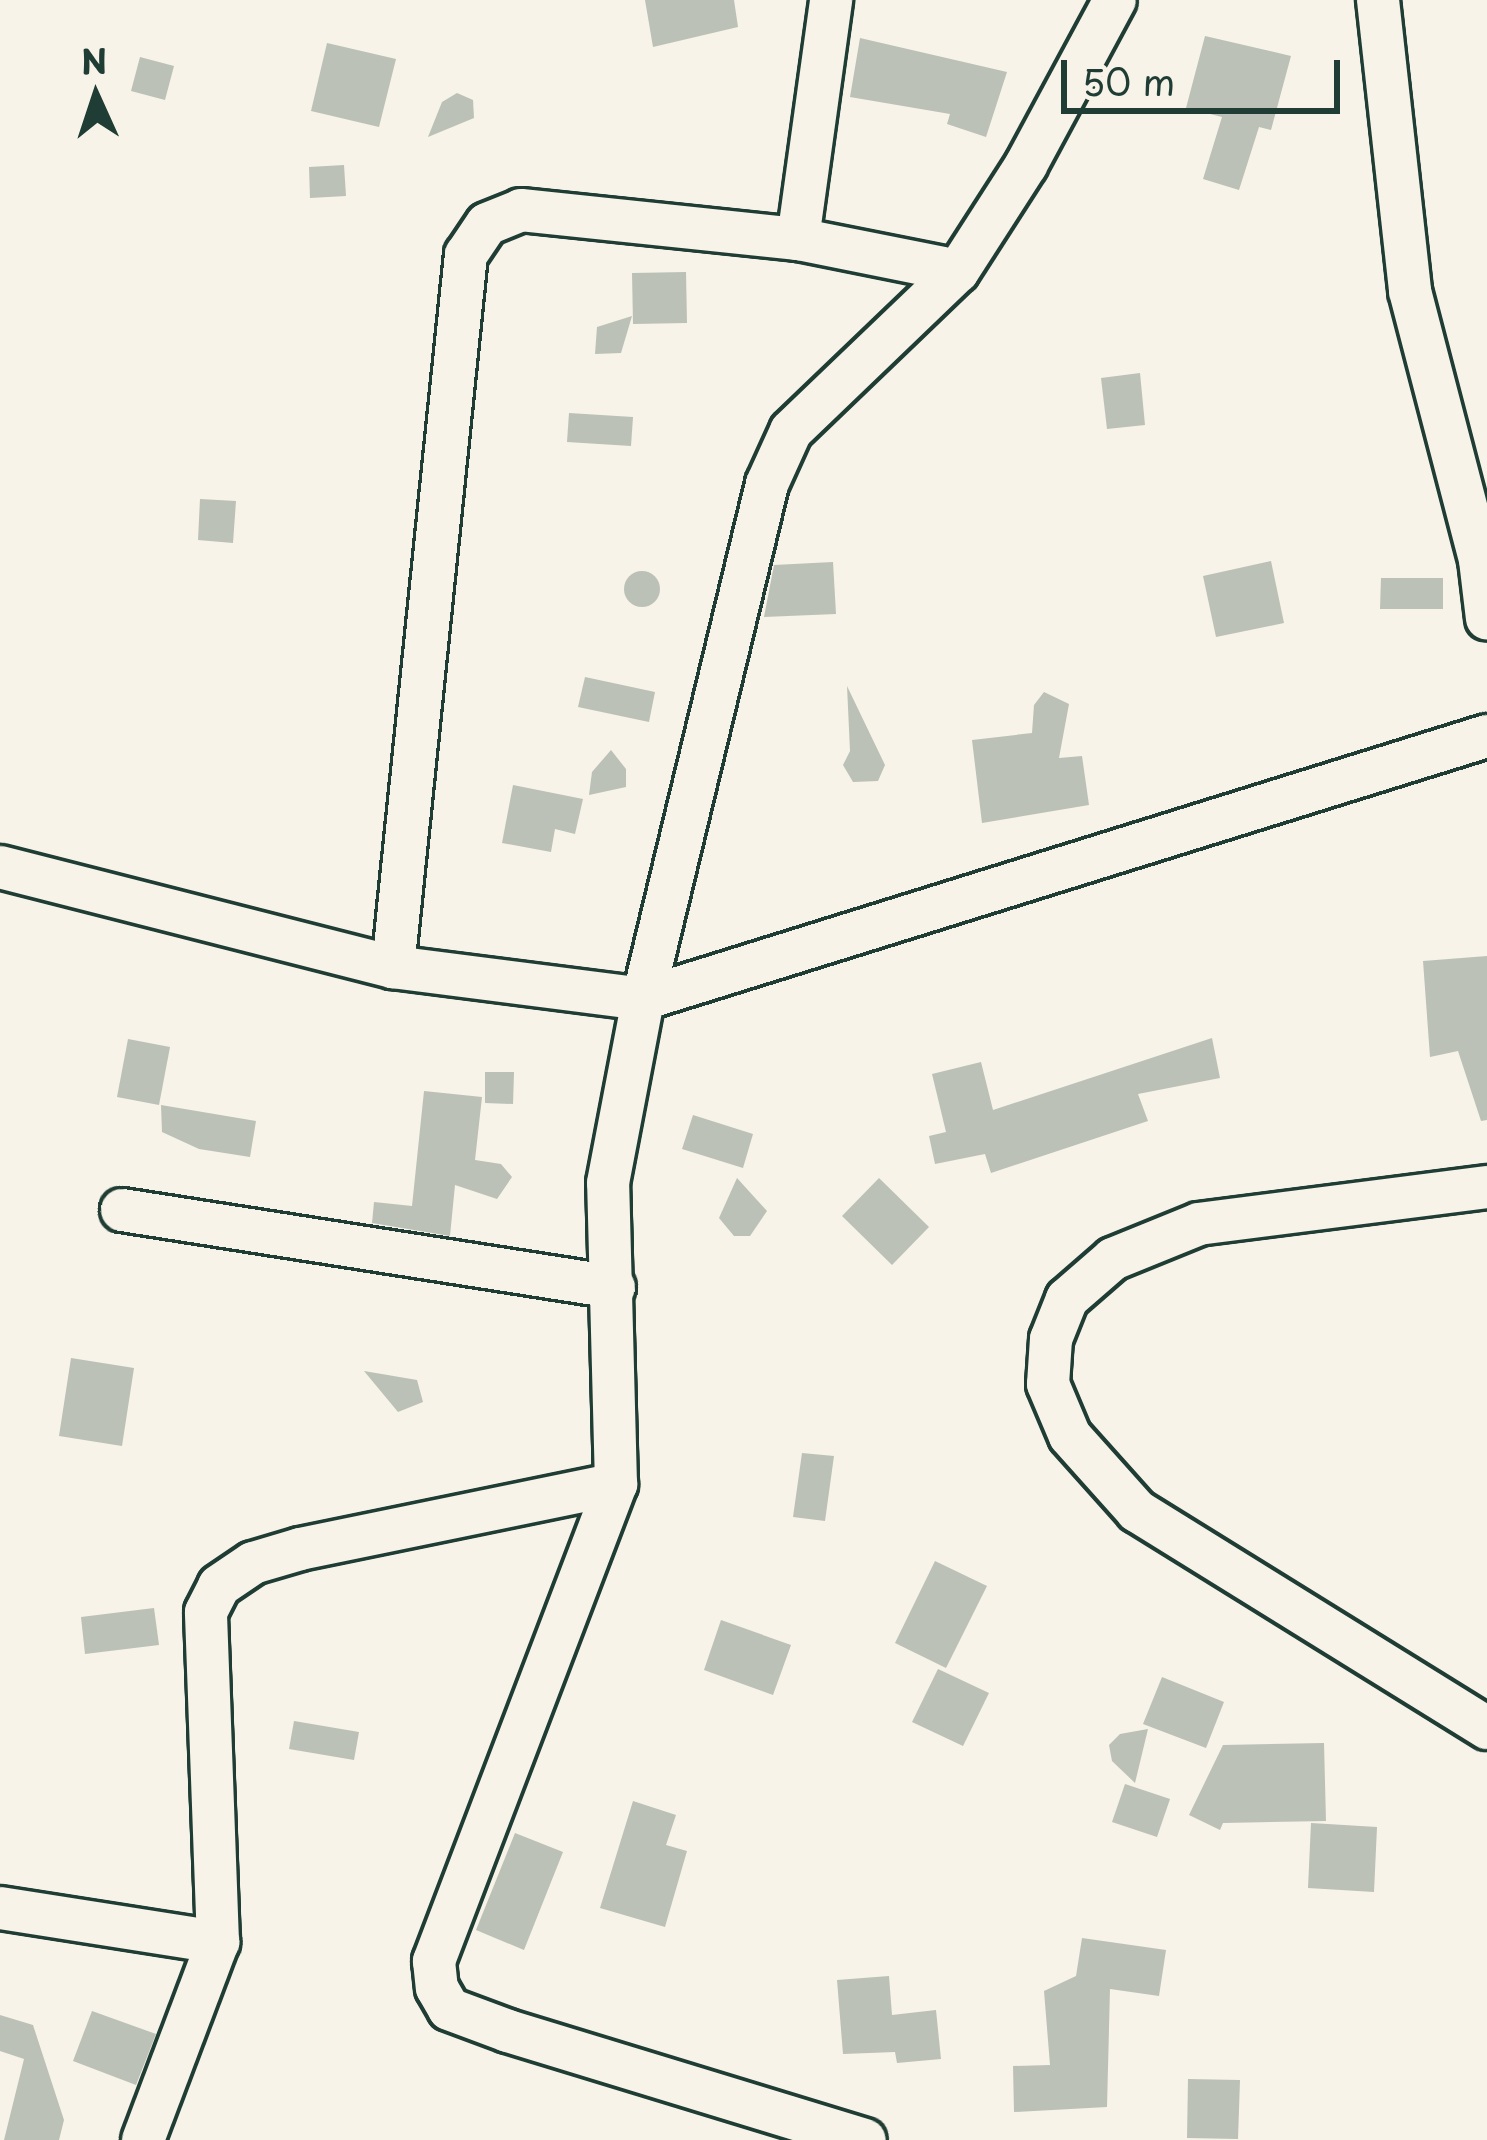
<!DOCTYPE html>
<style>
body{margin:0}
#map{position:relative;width:1487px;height:2140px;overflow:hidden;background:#f7f3e8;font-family:"Playpen Sans",sans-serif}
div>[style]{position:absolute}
.building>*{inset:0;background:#bbc1b6}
.round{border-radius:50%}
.roads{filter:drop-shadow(3px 0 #1f3d34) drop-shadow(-3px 0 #1f3d34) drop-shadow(0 3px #1f3d34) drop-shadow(0 -3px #1f3d34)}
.street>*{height:42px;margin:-21px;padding:0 21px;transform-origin:21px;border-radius:21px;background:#f7f3e8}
span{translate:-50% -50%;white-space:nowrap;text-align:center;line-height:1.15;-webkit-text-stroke:12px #f7f3e8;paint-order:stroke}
.north{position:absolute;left:36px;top:36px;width:120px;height:120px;-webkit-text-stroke:9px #f7f3e8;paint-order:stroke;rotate:357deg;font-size:33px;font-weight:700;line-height:48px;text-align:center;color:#1f3d34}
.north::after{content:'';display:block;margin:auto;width:42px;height:54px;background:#1f3d34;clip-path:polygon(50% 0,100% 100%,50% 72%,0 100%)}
.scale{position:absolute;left:1061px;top:60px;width:279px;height:54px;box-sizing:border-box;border:6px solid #1f3d34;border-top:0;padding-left:15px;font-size:36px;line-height:42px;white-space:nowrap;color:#1f3d34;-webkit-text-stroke:9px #f7f3e8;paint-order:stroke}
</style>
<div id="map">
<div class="building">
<div style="clip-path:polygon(645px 0,734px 0,738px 27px,653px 47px)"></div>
<div style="clip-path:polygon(1205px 36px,1291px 56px,1271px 130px,1259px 127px,1239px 190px,1203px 179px,1222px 117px,1186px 108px)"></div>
<div style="clip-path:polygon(860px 38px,1007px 72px,986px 137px,947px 124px,950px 114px,850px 97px)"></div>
<div style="clip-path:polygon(327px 43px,396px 59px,379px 127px,311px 111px)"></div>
<div style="clip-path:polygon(140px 57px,174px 66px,165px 100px,131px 91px)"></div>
<div style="clip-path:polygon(457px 93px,473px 100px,474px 118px,428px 137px,442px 102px)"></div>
<div style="clip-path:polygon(344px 165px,346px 196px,310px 198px,309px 167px)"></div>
<div style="clip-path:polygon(686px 272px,687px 323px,633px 324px,632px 273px)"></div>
<div style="clip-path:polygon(632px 316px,621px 353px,595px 354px,597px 327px)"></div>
<div style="clip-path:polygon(1140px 373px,1145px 425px,1107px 429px,1101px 378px)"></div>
<div style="clip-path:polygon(569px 413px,633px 417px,631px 446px,567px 442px)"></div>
<div style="clip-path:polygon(200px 499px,236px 501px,233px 543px,198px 540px)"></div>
<div style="clip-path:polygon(1271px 561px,1284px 623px,1216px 637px,1203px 576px)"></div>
<div style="clip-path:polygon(833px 562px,836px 614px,764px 617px,774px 565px)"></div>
<div class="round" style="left:624px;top:571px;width:36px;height:36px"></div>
<div style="clip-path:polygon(1381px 578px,1443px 578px,1443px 609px,1380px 609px)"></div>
<div style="clip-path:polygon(585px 677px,655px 692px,649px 722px,578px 707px)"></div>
<div style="clip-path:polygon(847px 686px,885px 765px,878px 781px,853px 782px,843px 765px,850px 751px)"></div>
<div style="clip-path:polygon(1044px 692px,1069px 704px,1059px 758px,1082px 756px,1089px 805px,982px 823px,972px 740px,1032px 733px,1034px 705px)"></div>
<div style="clip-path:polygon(611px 750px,626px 769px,626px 787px,589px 795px,592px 772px)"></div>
<div style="clip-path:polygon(513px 785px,583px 799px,575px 834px,555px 829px,551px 852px,502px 843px)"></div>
<div style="clip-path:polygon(1487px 956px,1487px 1120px,1481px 1121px,1458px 1051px,1430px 1057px,1423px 961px)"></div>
<div style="clip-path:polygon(1212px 1038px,1220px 1078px,1138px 1094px,1148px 1121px,991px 1173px,985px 1154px,935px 1164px,929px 1136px,946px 1132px,932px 1074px,981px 1062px,993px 1110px)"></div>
<div style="clip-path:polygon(128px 1039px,170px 1047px,159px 1105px,117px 1097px)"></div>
<div style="clip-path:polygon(485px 1072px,514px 1072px,513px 1104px,485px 1103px)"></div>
<div style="clip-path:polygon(424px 1091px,482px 1097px,475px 1160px,501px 1164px,512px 1177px,497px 1199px,455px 1185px,450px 1236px,372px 1223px,374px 1202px,412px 1206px)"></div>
<div style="clip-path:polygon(161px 1105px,256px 1121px,250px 1157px,199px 1149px,162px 1132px)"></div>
<div style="clip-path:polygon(693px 1115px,753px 1134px,743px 1168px,682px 1149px)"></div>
<div style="clip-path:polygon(737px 1178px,767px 1211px,750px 1236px,734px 1236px,719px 1218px)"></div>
<div style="clip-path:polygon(879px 1178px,929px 1227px,892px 1265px,842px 1216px)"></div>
<div style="clip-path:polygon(71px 1358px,134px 1368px,122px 1446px,59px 1436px)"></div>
<div style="clip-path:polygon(364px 1371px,417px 1380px,423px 1402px,398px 1412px)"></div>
<div style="clip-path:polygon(802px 1453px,834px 1456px,825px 1521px,793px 1517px)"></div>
<div style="clip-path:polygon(935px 1561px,987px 1586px,946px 1668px,895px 1643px)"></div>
<div style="clip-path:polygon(154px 1608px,159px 1645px,85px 1654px,81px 1617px)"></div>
<div style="clip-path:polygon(721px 1620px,791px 1645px,773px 1695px,704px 1670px)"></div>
<div style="clip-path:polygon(938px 1669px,989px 1693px,963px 1746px,912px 1722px)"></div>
<div style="clip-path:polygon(1162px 1677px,1224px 1702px,1206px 1748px,1143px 1724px)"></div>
<div style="clip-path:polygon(294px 1721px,359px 1732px,354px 1760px,289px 1749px)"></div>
<div style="clip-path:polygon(1148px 1729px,1135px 1783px,1112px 1761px,1109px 1745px,1120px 1734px)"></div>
<div style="clip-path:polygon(1324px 1743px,1326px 1821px,1223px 1823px,1220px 1830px,1189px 1815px,1223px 1745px)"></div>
<div style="clip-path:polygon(1125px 1784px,1170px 1799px,1157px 1837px,1112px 1822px)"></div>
<div style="clip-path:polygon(633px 1801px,676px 1815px,666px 1845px,687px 1851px,665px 1927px,600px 1908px)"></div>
<div style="clip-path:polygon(1311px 1823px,1377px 1827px,1374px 1892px,1308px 1888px)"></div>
<div style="clip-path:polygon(515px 1833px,563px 1852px,524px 1950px,476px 1930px)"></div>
<div style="clip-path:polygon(1082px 1938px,1166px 1950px,1159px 1996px,1110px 1989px,1107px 2107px,1014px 2112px,1013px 2066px,1050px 2065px,1044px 1991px,1076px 1976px)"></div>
<div style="clip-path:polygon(889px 1976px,892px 2015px,936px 2010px,941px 2059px,897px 2063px,895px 2052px,843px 2054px,837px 1980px)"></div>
<div style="clip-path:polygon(92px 2011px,156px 2034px,136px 2085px,73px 2061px)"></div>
<div style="clip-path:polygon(0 2015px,33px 2025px,64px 2120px,59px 2140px,4px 2140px,24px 2059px,0 2051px)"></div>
<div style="clip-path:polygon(1188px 2079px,1240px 2080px,1238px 2139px,1187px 2138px)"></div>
</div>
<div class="roads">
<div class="street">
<div style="left:1378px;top:0;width:293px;rotate:83.7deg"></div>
<div style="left:1410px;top:291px;width:278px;rotate:75.4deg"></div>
<div style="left:1480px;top:560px;width:59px;rotate:83.2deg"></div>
<div style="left:798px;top:239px;width:241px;rotate:-82.1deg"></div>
<div style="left:0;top:867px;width:406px;rotate:14.3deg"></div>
<div style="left:393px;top:967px;width:252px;rotate:7.3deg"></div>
<div style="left:643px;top:999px;width:884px;rotate:-17.31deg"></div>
<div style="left:393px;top:967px;width:716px;rotate:-84.15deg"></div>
<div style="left:466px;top:255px;width:37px;rotate:-56deg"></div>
<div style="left:487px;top:224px;width:37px;rotate:-22deg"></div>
<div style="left:521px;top:210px;width:279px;rotate:6deg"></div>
<div style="left:798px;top:239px;width:163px;rotate:11.3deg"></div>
<div style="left:1487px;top:1187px;width:290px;rotate:172.7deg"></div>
<div style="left:1199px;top:1224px;width:93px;rotate:157.9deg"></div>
<div style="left:1113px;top:1259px;width:61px;rotate:139deg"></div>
<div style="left:1067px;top:1299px;width:43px;rotate:111.8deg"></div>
<div style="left:1051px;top:1339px;width:45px;rotate:93.8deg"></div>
<div style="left:1048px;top:1384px;width:56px;rotate:67.1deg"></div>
<div style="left:1070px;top:1436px;width:101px;rotate:48.2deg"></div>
<div style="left:1137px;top:1511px;width:412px;rotate:31.8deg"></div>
<div style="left:122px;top:1210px;width:498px;rotate:8.9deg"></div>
<div style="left:616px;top:1484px;width:511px;rotate:110.88deg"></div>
<div style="left:434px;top:1961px;width:27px;rotate:84deg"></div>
<div style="left:437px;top:1988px;width:24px;rotate:60deg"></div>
<div style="left:449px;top:2009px;width:63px;rotate:20.4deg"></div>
<div style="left:508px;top:2031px;width:373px;rotate:17deg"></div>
<div style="left:0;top:1908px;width:221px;rotate:8.9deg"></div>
<div style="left:218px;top:1942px;width:330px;rotate:-92.1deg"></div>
<div style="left:206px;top:1612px;width:29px;rotate:-63deg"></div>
<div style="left:219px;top:1586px;width:41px;rotate:-34.1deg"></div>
<div style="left:253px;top:1563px;width:49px;rotate:-16.6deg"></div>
<div style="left:300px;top:1549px;width:323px;rotate:-11.6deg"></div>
<div style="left:616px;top:1484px;width:301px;rotate:-91.5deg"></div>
<div style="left:608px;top:1183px;width:187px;rotate:-79.2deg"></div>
<div style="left:643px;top:999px;width:530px;rotate:-76.46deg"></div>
<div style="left:767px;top:484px;width:58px;rotate:-65.6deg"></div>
<div style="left:791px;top:431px;width:231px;rotate:-43.8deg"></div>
<div style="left:958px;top:271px;width:126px;rotate:-57.3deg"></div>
<div style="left:1026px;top:165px;width:187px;rotate:-61.7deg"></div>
<div style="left:143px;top:2140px;width:212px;rotate:-69.3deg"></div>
</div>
</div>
<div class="north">N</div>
<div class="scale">50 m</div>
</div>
